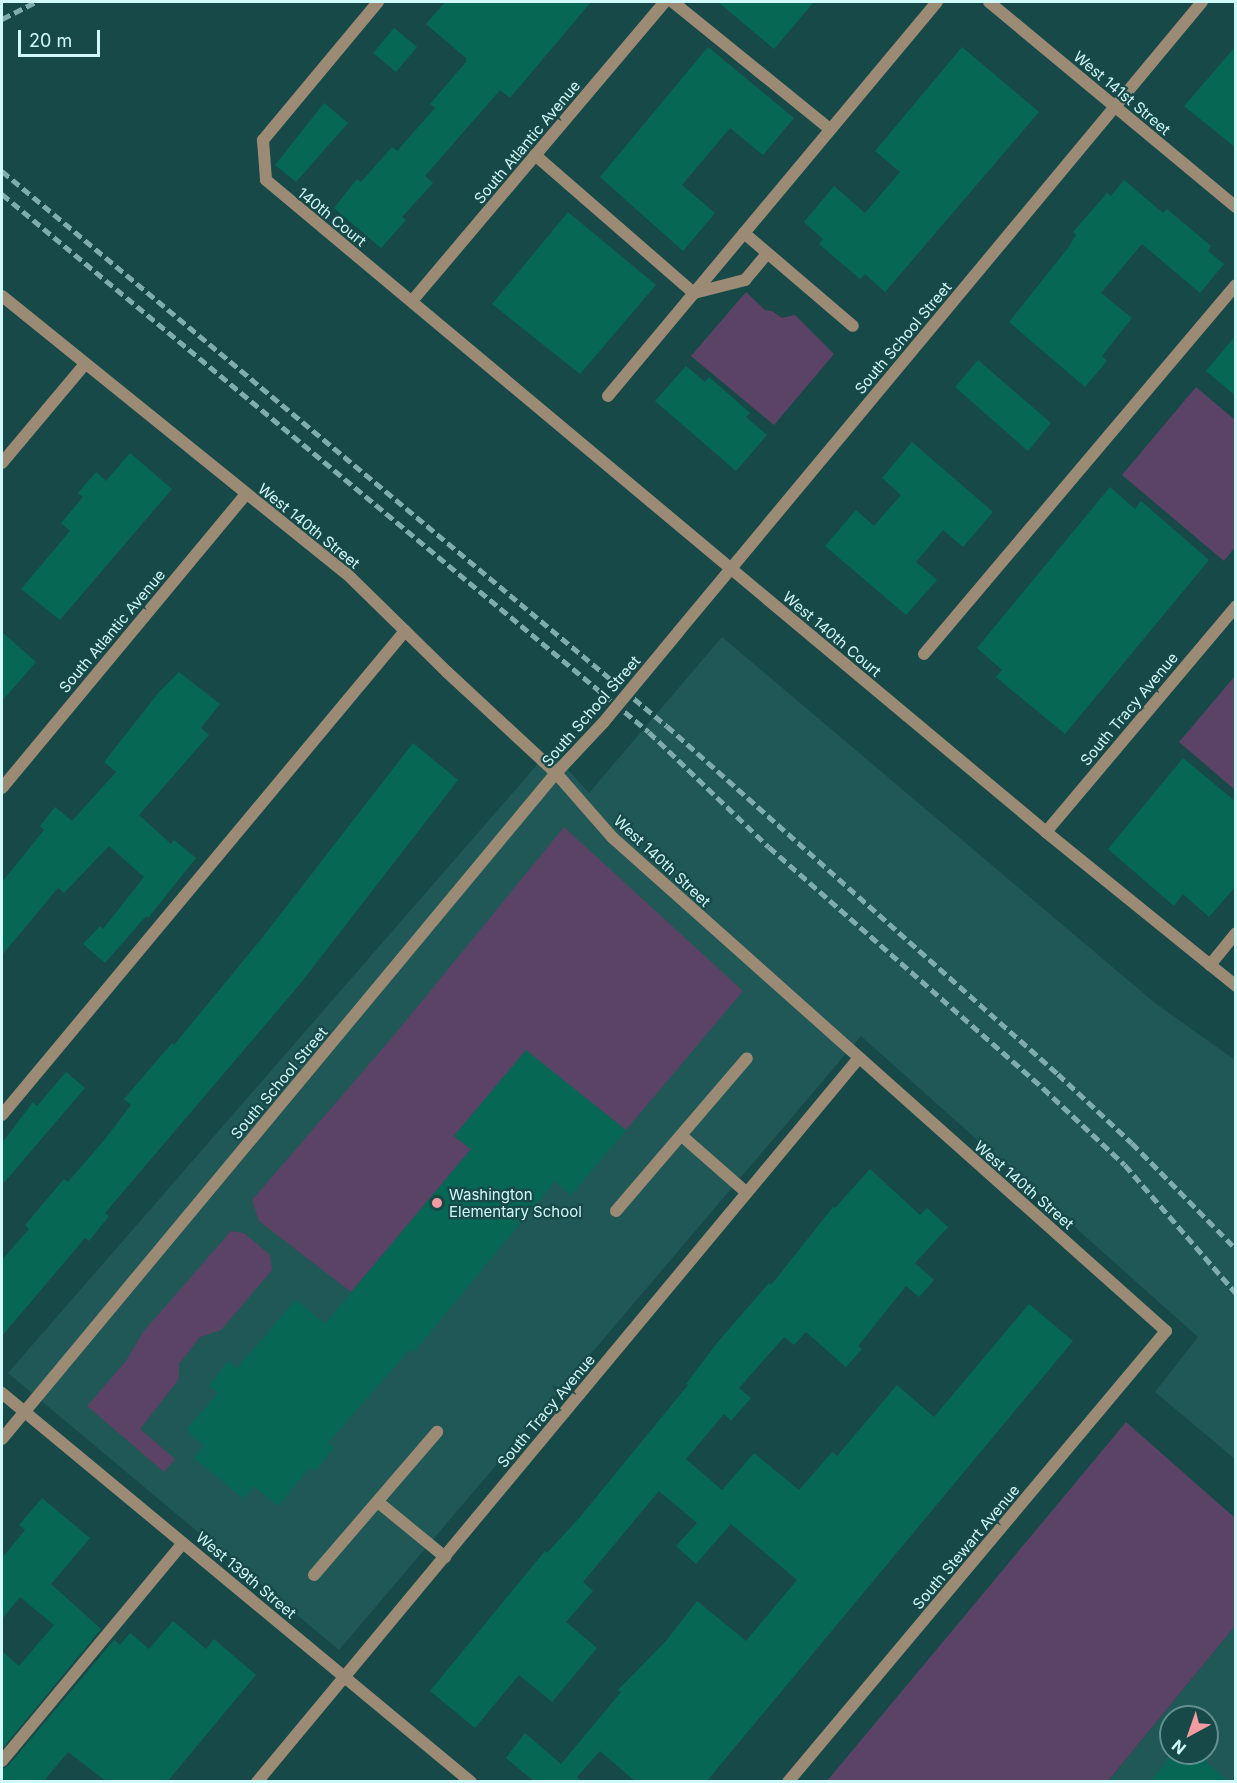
<!DOCTYPE html>
<style>
body{margin:0}
#map{position:relative;width:1237px;height:1783px;overflow:hidden;background:#184949;font-family:Inter,sans-serif}
div>[style]{position:absolute}
.built>*{inset:0;background:#205757}
.green>*{inset:0;background:#5a4365}
.building>*{inset:0;background:#066755}
.lane>*{height:12px;margin:-6px;padding:0 6px;transform-origin:6px;border-radius:6px;background:#9c8b74}
.street>*{height:12px;margin:-6px;padding:0 6px;transform-origin:6px;border-radius:6px;background:#9c8b74}
.rail>*{height:4.5px;margin-top:-2.25px;transform-origin:0;background:repeating-linear-gradient(90deg,#7facac 0 9px,transparent 0 13.5px)}
.street-bridge>*{height:12px;margin:-6px;padding:0 6px;transform-origin:6px;border-radius:6px;background:#9c8b74}
.dots>*{width:16px;height:16px;translate:-50% -50%;box-sizing:border-box;border:3px solid #184949;border-radius:50%}
span{translate:-50% -50%;white-space:nowrap;text-align:center;line-height:1.15;-webkit-text-stroke:4.5px #184949;paint-order:stroke}
.street-label{font-size:15px;color:#d0faf9}
.poi-label{font-size:15px;color:#d0faf9}
.left{translate:0 -50%;text-align:left}
.frame{position:absolute;inset:0;border:3px solid #d0faf9;pointer-events:none}
.north{position:absolute;left:1159px;top:1705px;width:60px;height:60px;box-sizing:border-box;background:#184949;border:2px solid #62908f;border-radius:50%;rotate:220deg;font-size:16px;font-weight:700;line-height:24px;text-align:center;color:#d0faf9}
.north::after{content:'';display:block;margin:auto;width:21px;height:27px;background:#f49aa1;clip-path:polygon(50% 0,100% 100%,50% 72%,0 100%)}
.scale{position:absolute;left:18px;top:30px;width:82px;height:27px;box-sizing:border-box;border:3px solid #d0faf9;border-top:0;padding-left:8px;font-size:18px;line-height:21px;white-space:nowrap;color:#d0faf9;-webkit-text-stroke:4px #184949;paint-order:stroke}
</style>
<div id="map">
<div class="built">
<div style="clip-path:polygon(722px 637px,1155px 1003px,1235px 1060px,1235px 1459px,1155px 1392px,1198px 1337px,861px 1036px,339px 1650px,8px 1373px,550px 750px,589px 793px)"></div>
<div style="clip-path:polygon(evenodd,1235px 1626px,1235px 1781px,1108px 1781px,1235px 1626px,1171px 1717px,1207px 1717px,1207px 1753px,1171px 1753px,1171px 1717px)"></div>
</div>
<div class="green">
<div style="clip-path:polygon(746px 292px,765px 310px,772px 311px,782px 318px,795px 315px,834px 354px,774px 425px,691px 356px)"></div>
<div style="clip-path:polygon(1196px 387px,1235px 420px,1235px 547px,1224px 561px,1122px 475px)"></div>
<div style="clip-path:polygon(1235px 676px,1235px 790px,1179px 742px)"></div>
<div style="clip-path:polygon(564px 827px,743px 991px,626px 1130px,526px 1051px,454px 1136px,471px 1149px,351px 1292px,259px 1221px,252px 1200px,395px 1034px)"></div>
<div style="clip-path:polygon(231px 1231px,244px 1233px,270px 1255px,272px 1270px,221px 1330px,200px 1337px,179px 1364px,179px 1379px,140px 1429px,175px 1459px,164px 1472px,87px 1406px,126px 1361px,143px 1332px)"></div>
<div style="clip-path:polygon(1126px 1422px,1235px 1518px,1235px 1626px,1108px 1781px,827px 1781px)"></div>
</div>
<div class="building">
<div style="clip-path:polygon(445px 2px,591px 2px,510px 98px,500px 90px,425px 176px,433px 183px,402px 217px,406px 220px,381px 248px,334px 208px,357px 179px,361px 182px,392px 147px,397px 151px,435px 108px,430px 104px,466px 62px,466px 58px,426px 24px)"></div>
<div style="clip-path:polygon(718px 2px,814px 2px,774px 49px)"></div>
<div style="clip-path:polygon(394px 28px,417px 47px,396px 72px,373px 53px)"></div>
<div style="clip-path:polygon(1236px 46px,1236px 148px,1184px 106px)"></div>
<div style="clip-path:polygon(708px 47px,794px 118px,763px 155px,730px 128px,682px 185px,715px 213px,683px 251px,600px 177px)"></div>
<div style="clip-path:polygon(962px 47px,1039px 112px,885px 292px,865px 274px,860px 279px,819px 244px,823px 239px,804px 222px,834px 186px,865px 213px,900px 172px,875px 151px)"></div>
<div style="clip-path:polygon(324px 103px,348px 123px,296px 182px,275px 165px)"></div>
<div style="clip-path:polygon(1124px 180px,1163px 213px,1167px 209px,1211px 246px,1208px 251px,1224px 264px,1200px 293px,1142px 244px,1101px 293px,1132px 318px,1102px 356px,1107px 361px,1085px 387px,1009px 322px,1068px 248px,1076px 235px,1073px 232px,1107px 193px,1111px 196px)"></div>
<div style="clip-path:polygon(568px 212px,656px 285px,580px 374px,492px 304px)"></div>
<div style="clip-path:polygon(1236px 335px,1236px 396px,1206px 371px)"></div>
<div style="clip-path:polygon(978px 360px,1051px 423px,1028px 451px,955px 387px)"></div>
<div style="clip-path:polygon(686px 366px,705px 382px,709px 377px,750px 413px,746px 417px,767px 435px,736px 471px,655px 401px)"></div>
<div style="clip-path:polygon(912px 442px,993px 512px,963px 547px,943px 530px,916px 562px,937px 580px,906px 615px,825px 546px,856px 510px,874px 526px,901px 495px,882px 478px)"></div>
<div style="clip-path:polygon(130px 453px,172px 489px,60px 620px,21px 589px,70px 531px,61px 523px,83px 497px,78px 493px,96px 472px,106px 481px)"></div>
<div style="clip-path:polygon(1110px 487px,1135px 509px,1141px 501px,1209px 560px,1065px 734px,996px 677px,1002px 670px,977px 648px)"></div>
<div style="clip-path:polygon(2px 632px,36px 662px,2px 701px)"></div>
<div style="clip-path:polygon(179px 672px,220px 704px,201px 728px,209px 735px,139px 815px,171px 844px,174px 840px,196px 858px,148px 918px,146px 916px,105px 963px,83px 944px,100px 926px,103px 929px,144px 877px,109px 846px,64px 893px,58px 888px,2px 955px,2px 882px,44px 830px,40px 826px,55px 807px,72px 821px,116px 772px,104px 762px,159px 692px)"></div>
<div style="clip-path:polygon(413px 743px,458px 780px,300px 984px,105px 1213px,109px 1216px,89px 1241px,85px 1238px,2px 1336px,2px 1260px,29px 1229px,25px 1225px,64px 1179px,68px 1182px,105px 1139px,131px 1105px,124px 1099px,172px 1043px,174px 1045px,262px 938px)"></div>
<div style="clip-path:polygon(1183px 758px,1236px 802px,1236px 886px,1209px 917px,1183px 894px,1174px 906px,1108px 849px)"></div>
<div style="clip-path:polygon(526px 1050px,626px 1130px,571px 1195px,555px 1181px,414px 1352px,410px 1349px,328px 1443px,334px 1448px,315px 1471px,310px 1467px,278px 1506px,254px 1486px,244px 1499px,194px 1458px,204px 1446px,186px 1430px,218px 1393px,209px 1386px,228px 1361px,237px 1368px,296px 1300px,325px 1324px,471px 1149px,454px 1136px)"></div>
<div style="clip-path:polygon(66px 1072px,85px 1088px,2px 1185px,2px 1143px,33px 1102px,37px 1106px)"></div>
<div style="clip-path:polygon(870px 1169px,920px 1215px,927px 1208px,948px 1227px,915px 1263px,934px 1280px,919px 1297px,906px 1286px,858px 1346px,862px 1349px,846px 1367px,806px 1332px,794px 1345px,784px 1337px,739px 1388px,751px 1398px,731px 1421px,724px 1414px,686px 1459px,722px 1490px,754px 1453px,799px 1490px,832px 1452px,837px 1456px,897px 1385px,934px 1417px,1029px 1304px,1073px 1341px,706px 1782px,636px 1782px,600px 1751px,577px 1777px,582px 1782px,535px 1782px,506px 1758px,525px 1733px,561px 1764px,621px 1692px,618px 1690px,666px 1641px,697px 1601px,746px 1641px,797px 1580px,731px 1524px,696px 1564px,676px 1546px,697px 1523px,659px 1491px,583px 1582px,593px 1591px,566px 1622px,597px 1648px,552px 1702px,519px 1675px,475px 1728px,430px 1691px,545px 1551px,547px 1553px,580px 1517px,688px 1385px,686px 1384px,717px 1343px,769px 1283px,771px 1285px,833px 1207px,835px 1208px)"></div>
<div style="clip-path:polygon(42px 1498px,90px 1538px,51px 1584px,101px 1629px,2px 1749px,2px 1651px,19px 1666px,54px 1625px,20px 1597px,2px 1619px,2px 1558px,25px 1530px,19px 1525px)"></div>
<div style="clip-path:polygon(173px 1621px,206px 1649px,214px 1639px,256px 1675px,167px 1782px,107px 1782px,68px 1752px,43px 1782px,2px 1782px,2px 1769px,8px 1766px,114px 1640px,120px 1645px,130px 1633px,149px 1649px)"></div>
<div style="clip-path:polygon(1173px 1753px,1196px 1753px,1229px 1782px,1150px 1782px)"></div>
</div>
<div class="lane">
<div style="left:673px;top:2px;width:202px;rotate:39deg"></div>
<div style="left:535px;top:155px;width:211px;rotate:41deg"></div>
<div style="left:694px;top:293px;width:53px;rotate:-14.3deg"></div>
<div style="left:745px;top:280px;width:34px;rotate:-50deg"></div>
<div style="left:744px;top:233px;width:143px;rotate:40.5deg"></div>
<div style="left:608px;top:396px;width:513px;rotate:-50.14deg"></div>
<div style="left:2px;top:463px;width:129px;rotate:-50deg"></div>
<div style="left:924px;top:654px;width:483px;rotate:-49.8deg"></div>
<div style="left:1210px;top:965px;width:41px;rotate:-50.9deg"></div>
<div style="left:2px;top:1115px;width:630px;rotate:-50.22deg"></div>
<div style="left:682px;top:1136px;width:86px;rotate:41.2deg"></div>
<div style="left:616px;top:1211px;width:201px;rotate:-49.4deg"></div>
<div style="left:378px;top:1502px;width:87px;rotate:39.4deg"></div>
<div style="left:314px;top:1575px;width:189px;rotate:-49.3deg"></div>
<div style="left:2px;top:1761px;width:283px;rotate:-50.3deg"></div>
</div>
<div class="street">
<div style="left:378px;top:2px;width:180px;rotate:129.8deg"></div>
<div style="left:263px;top:140px;width:40px;rotate:85.7deg"></div>
<div style="left:266px;top:180px;width:1017px;rotate:39.89deg"></div>
<div style="left:1046px;top:832px;width:245px;rotate:39deg"></div>
<div style="left:989px;top:2px;width:321px;rotate:39.7deg"></div>
<div style="left:2px;top:296px;width:443px;rotate:38.9deg"></div>
<div style="left:347px;top:574px;width:140px;rotate:44.4deg"></div>
<div style="left:447px;top:672px;width:149px;rotate:42.8deg"></div>
<div style="left:556px;top:773px;width:86px;rotate:48.8deg"></div>
<div style="left:613px;top:838px;width:741px;rotate:41.72deg"></div>
<div style="left:1166px;top:1331px;width:588px;rotate:129.97deg"></div>
<div style="left:412px;top:301px;width:392px;rotate:-49.8deg"></div>
<div style="left:679px;top:631px;width:818px;rotate:-50.26deg"></div>
<div style="left:2px;top:788px;width:382px;rotate:-50.3deg"></div>
<div style="left:1046px;top:832px;width:295px;rotate:-49.9deg"></div>
<div style="left:2px;top:1393px;width:609px;rotate:39.67deg"></div>
<div style="left:2px;top:1439px;width:866px;rotate:-50.25deg"></div>
<div style="left:556px;top:773px;width:69px;rotate:-46.8deg"></div>
<div style="left:257px;top:1782px;width:940px;rotate:-50.26deg"></div>
</div>
<div class="rail">
<div style="left:2px;top:19px;width:37px;rotate:-27deg"></div>
<div style="left:2px;top:171px;width:866px;rotate:39.85deg"></div>
<div style="left:667px;top:726px;width:523px;rotate:41.67deg"></div>
<div style="left:1058px;top:1074px;width:101px;rotate:43deg"></div>
<div style="left:1132px;top:1143px;width:148px;rotate:45.5deg"></div>
<div style="left:2px;top:194px;width:841px;rotate:39.74deg"></div>
<div style="left:649px;top:732px;width:166px;rotate:43.8deg"></div>
<div style="left:769px;top:847px;width:365px;rotate:41.3deg"></div>
<div style="left:1043px;top:1088px;width:112px;rotate:43.2deg"></div>
<div style="left:1125px;top:1165px;width:169px;rotate:49.1deg"></div>
</div>
<div class="street-bridge">
<div style="left:603px;top:723px;width:119px;rotate:-50.4deg"></div>
</div>
<div class="dots">
<div style="left:437px;top:1203px;background:#f49aa1"></div>
</div>
<div class="street-label">
<span style="left:1122px;top:93px;rotate:40deg">West 141st Street</span>
<span style="left:527px;top:142px;rotate:-50deg">South Atlantic Avenue</span>
<span style="left:332px;top:217px;rotate:39deg">140th Court</span>
<span style="left:903px;top:338px;rotate:-50deg">South School Street</span>
<span style="left:309px;top:526px;rotate:39deg">West 140th Street</span>
<span style="left:112px;top:631px;rotate:-50deg">South Atlantic Avenue</span>
<span style="left:832px;top:634px;rotate:40deg">West 140th Court</span>
<span style="left:1129px;top:709px;rotate:-50deg">South Tracy Avenue</span>
<span style="left:591px;top:711px;rotate:-49deg">South School Street</span>
<span style="left:662px;top:861px;rotate:43deg">West 140th Street</span>
<span style="left:279px;top:1083px;rotate:-50deg">South School Street</span>
<span style="left:1024px;top:1185px;rotate:41deg">West 140th Street</span>
<span style="left:546px;top:1411px;rotate:-50deg">South Tracy Avenue</span>
<span style="left:966px;top:1547px;rotate:-50deg">South Stewart Avenue</span>
<span style="left:246px;top:1575px;rotate:40deg">West 139th Street</span>
</div>
<div class="poi-label">
<span class="left" style="left:449px;top:1203px">Washington<br>Elementary School</span>
</div>
<div class="frame"></div>
<div class="north">N</div>
<div class="scale">20 m</div>
</div>
